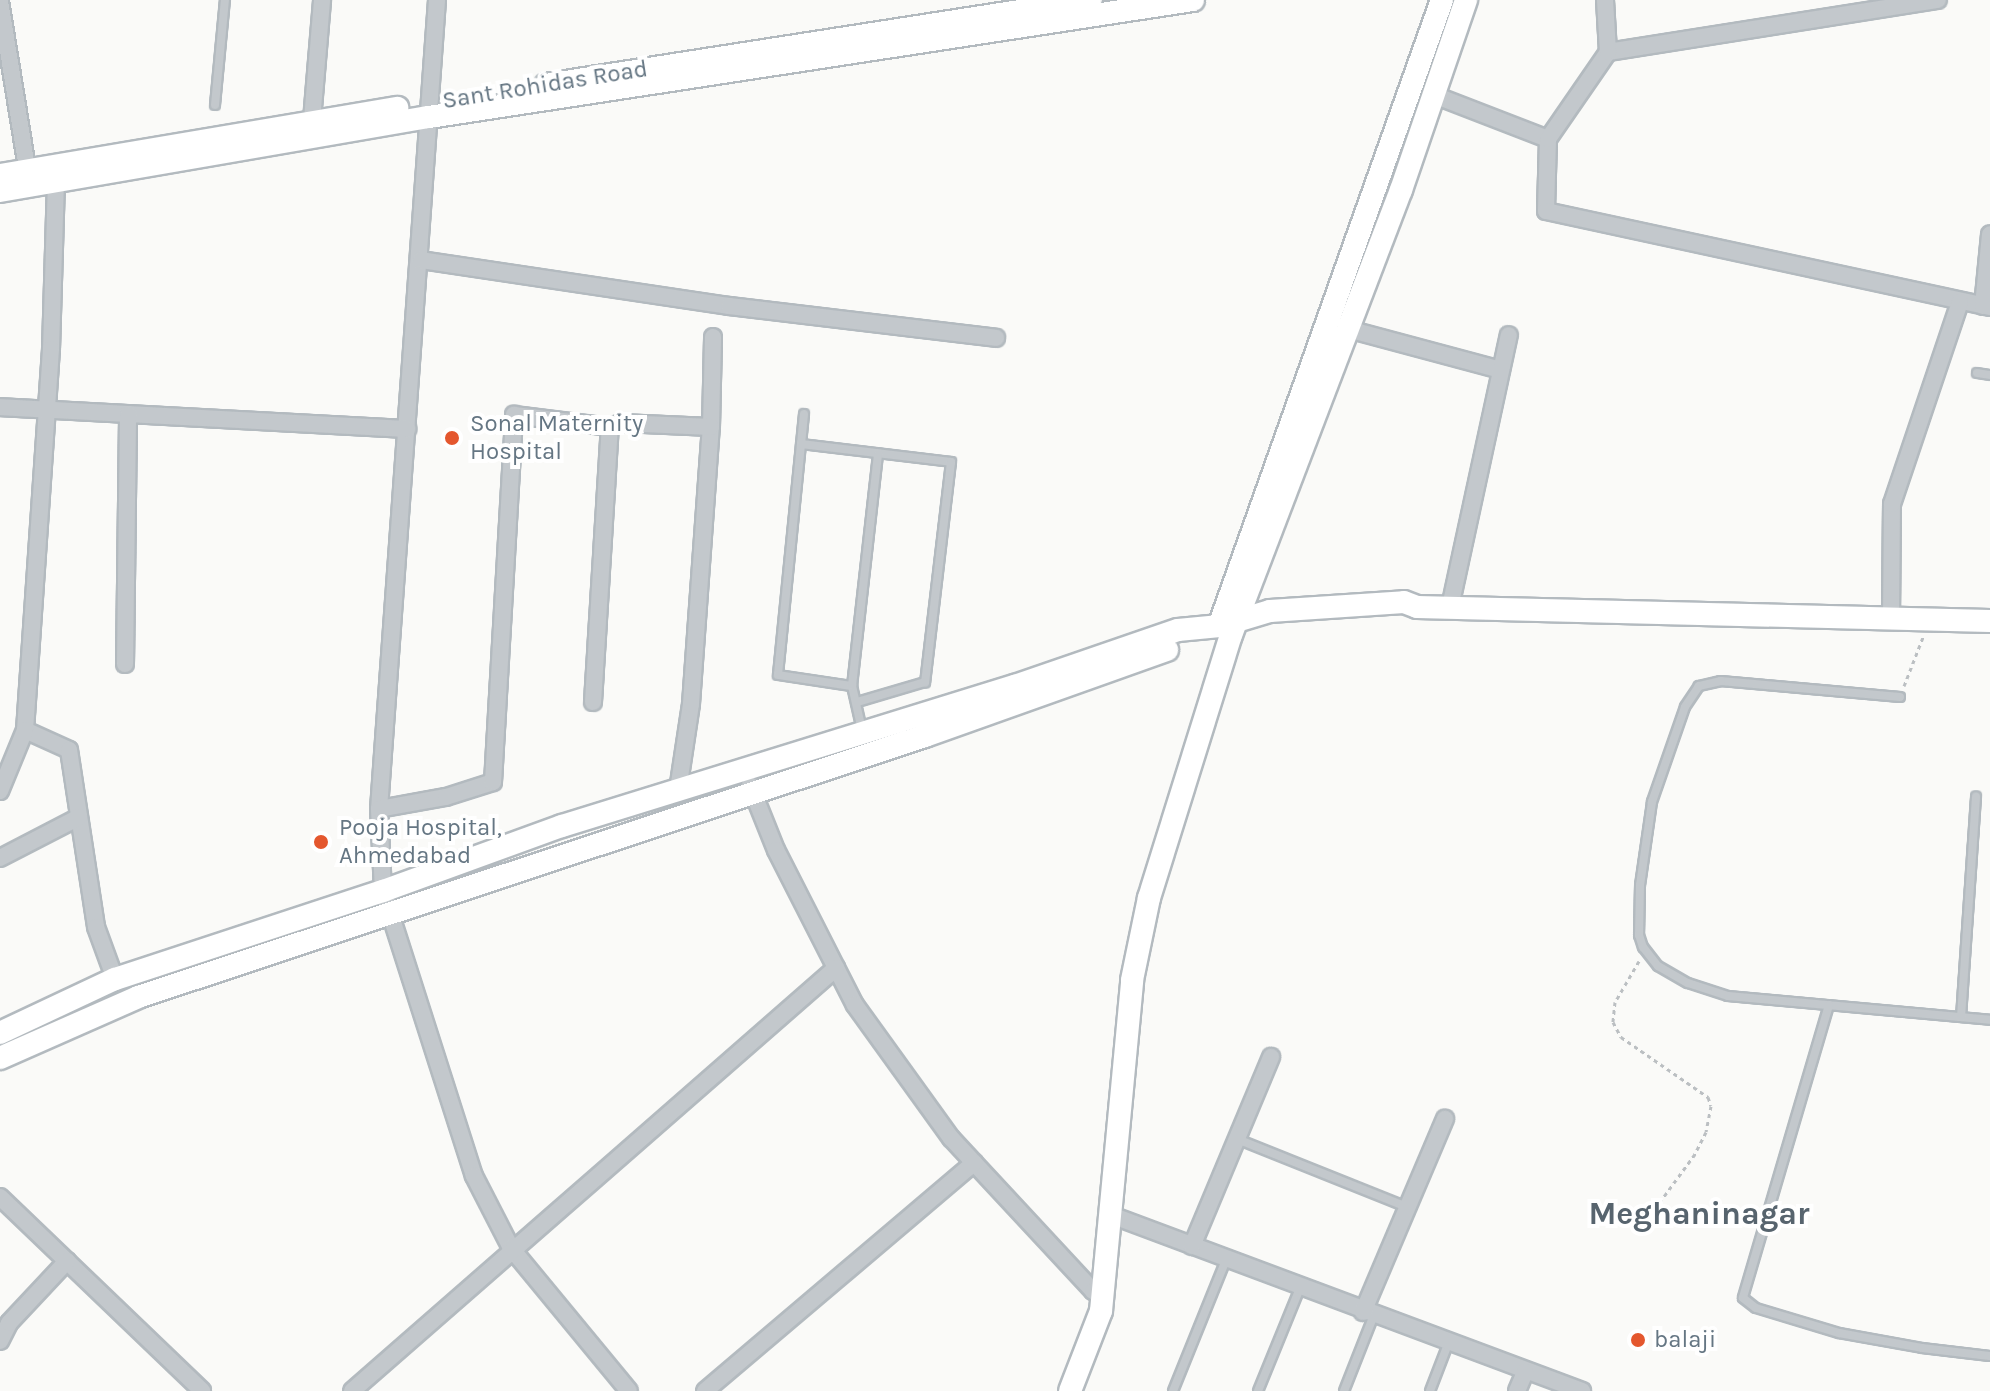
<!DOCTYPE html>
<style>
body{margin:0}
#map{position:relative;width:1990px;height:1391px;overflow:hidden;background:#fafaf8;font-family:Karla,sans-serif}
div>[style]{position:absolute}
.path>*{height:3px;margin-top:-1.5px;transform-origin:0;background:repeating-linear-gradient(90deg,#bbbfc2 0 4px,transparent 0 8px)}
.roads{filter:drop-shadow(2px 0 #b3babf) drop-shadow(-2px 0 #b3babf) drop-shadow(0 2px #b3babf) drop-shadow(0 -2px #b3babf)}
.lane>*{height:8px;margin:-4px;padding:0 4px;transform-origin:4px;border-radius:4px;background:#c3c8cc}
.street>*{height:16px;margin:-8px;padding:0 8px;transform-origin:8px;border-radius:8px;background:#c3c8cc}
.secondary>*{height:22px;margin:-11px;padding:0 11px;transform-origin:11px;border-radius:11px;background:#fff}
.dots>*{width:22px;height:22px;translate:-50% -50%;box-sizing:border-box;border:4px solid #fff;border-radius:50%}
span{translate:-50% -50%;white-space:nowrap;text-align:center;line-height:1.15;-webkit-text-stroke:8px #fff;paint-order:stroke}
.street-label{font-size:24px;color:#657683}
.poi-label{font-size:24px;color:#657683}
.left{translate:0 -50%;text-align:left}
.district-label{font-size:32px;color:#57646e;font-weight:700}
</style>
<div id="map">
<div class="path">
<div style="left:1904px;top:686px;width:53px;rotate:-68.8deg"></div>
<div style="left:1639px;top:961px;width:48px;rotate:120.3deg"></div>
<div style="left:1615px;top:1002px;width:20px;rotate:96deg"></div>
<div style="left:1613px;top:1022px;width:17px;rotate:62deg"></div>
<div style="left:1621px;top:1037px;width:106px;rotate:34.6deg"></div>
<div style="left:1708px;top:1097px;width:9px;rotate:72deg"></div>
<div style="left:1711px;top:1106px;width:26px;rotate:101deg"></div>
<div style="left:1706px;top:1132px;width:25px;rotate:117deg"></div>
<div style="left:1695px;top:1154px;width:64px;rotate:126.2deg"></div>
</div>
<div class="roads">
<div class="lane">
<div style="left:215px;top:105px;width:105px;rotate:-84.6deg"></div>
<div style="left:1977px;top:373px;width:13px;rotate:9deg"></div>
<div style="left:804px;top:414px;width:262px;rotate:95.7deg"></div>
<div style="left:778px;top:675px;width:75px;rotate:8.5deg"></div>
<div style="left:801px;top:444px;width:151px;rotate:6.8deg"></div>
<div style="left:951px;top:462px;width:222px;rotate:96.7deg"></div>
<div style="left:925px;top:682px;width:71px;rotate:163.6deg"></div>
<div style="left:1900px;top:697px;width:180px;rotate:-174.9deg"></div>
<div style="left:1721px;top:681px;width:23px;rotate:167deg"></div>
<div style="left:1699px;top:686px;width:25px;rotate:124deg"></div>
<div style="left:1685px;top:707px;width:101px;rotate:109.2deg"></div>
<div style="left:1652px;top:802px;width:84px;rotate:98.2deg"></div>
<div style="left:1640px;top:885px;width:50px;rotate:91.1deg"></div>
<div style="left:1639px;top:935px;width:13px;rotate:72deg"></div>
<div style="left:1643px;top:947px;width:24px;rotate:52deg"></div>
<div style="left:1658px;top:966px;width:34px;rotate:30deg"></div>
<div style="left:1688px;top:983px;width:42px;rotate:18deg"></div>
<div style="left:1728px;top:996px;width:263px;rotate:5.2deg"></div>
<div style="left:862px;top:730px;width:45px;rotate:-102.8deg"></div>
<div style="left:852px;top:686px;width:234px;rotate:-83.6deg"></div>
<div style="left:1829px;top:1005px;width:305px;rotate:106.4deg"></div>
<div style="left:1743px;top:1298px;width:16px;rotate:38deg"></div>
<div style="left:1756px;top:1308px;width:87px;rotate:16.8deg"></div>
<div style="left:1839px;top:1333px;width:84px;rotate:10.2deg"></div>
<div style="left:1922px;top:1348px;width:68px;rotate:6.7deg"></div>
<div style="left:1961px;top:1017px;width:221px;rotate:-86.1deg"></div>
<div style="left:1237px;top:1139px;width:183px;rotate:21.8deg"></div>
<div style="left:1173px;top:1391px;width:141px;rotate:-68deg"></div>
<div style="left:1258px;top:1391px;width:111px;rotate:-67.8deg"></div>
<div style="left:1344px;top:1391px;width:82px;rotate:-68.5deg"></div>
<div style="left:1430px;top:1391px;width:50px;rotate:-69deg"></div>
</div>
<div class="street">
<div style="left:437px;top:0;width:811px;rotate:94.1deg"></div>
<div style="left:379px;top:809px;width:82px;rotate:87.2deg"></div>
<div style="left:383px;top:891px;width:299px;rotate:72.3deg"></div>
<div style="left:474px;top:1176px;width:81px;rotate:62.8deg"></div>
<div style="left:511px;top:1248px;width:185px;rotate:50.5deg"></div>
<div style="left:0;top:1px;width:182px;rotate:80.8deg"></div>
<div style="left:1608px;top:52px;width:334px;rotate:-9deg"></div>
<div style="left:1434px;top:95px;width:122px;rotate:21.1deg"></div>
<div style="left:1548px;top:139px;width:72px;rotate:91.6deg"></div>
<div style="left:1546px;top:211px;width:454px;rotate:12.2deg"></div>
<div style="left:312px;top:120px;width:120px;rotate:-85.2deg"></div>
<div style="left:1548px;top:139px;width:106px;rotate:-55.4deg"></div>
<div style="left:1608px;top:52px;width:52px;rotate:-93.3deg"></div>
<div style="left:56px;top:181px;width:168px;rotate:91.7deg"></div>
<div style="left:51px;top:349px;width:382px;rotate:93.9deg"></div>
<div style="left:25px;top:730px;width:48px;rotate:24.4deg"></div>
<div style="left:69px;top:750px;width:179px;rotate:81.3deg"></div>
<div style="left:96px;top:927px;width:55px;rotate:69.9deg"></div>
<div style="left:421px;top:260px;width:311px;rotate:8.5deg"></div>
<div style="left:729px;top:306px;width:269px;rotate:6.8deg"></div>
<div style="left:1983px;top:306px;width:72px;rotate:-84.4deg"></div>
<div style="left:1348px;top:329px;width:158px;rotate:15deg"></div>
<div style="left:0;top:407px;width:408px;rotate:3.1deg"></div>
<div style="left:1450px;top:607px;width:278px;rotate:-77.8deg"></div>
<div style="left:1891px;top:618px;width:114px;rotate:-89.5deg"></div>
<div style="left:1892px;top:504px;width:213px;rotate:-71.4deg"></div>
<div style="left:125px;top:664px;width:250px;rotate:-89.3deg"></div>
<div style="left:593px;top:702px;width:276px;rotate:-86.5deg"></div>
<div style="left:750px;top:785px;width:70px;rotate:68.2deg"></div>
<div style="left:776px;top:850px;width:174px;rotate:63deg"></div>
<div style="left:855px;top:1005px;width:164px;rotate:54.2deg"></div>
<div style="left:951px;top:1138px;width:209px;rotate:47.1deg"></div>
<div style="left:1093px;top:1291px;width:10px;rotate:17deg"></div>
<div style="left:678px;top:790px;width:87px;rotate:-81.4deg"></div>
<div style="left:691px;top:704px;width:278px;rotate:-85.9deg"></div>
<div style="left:711px;top:427px;width:90px;rotate:-88.7deg"></div>
<div style="left:0;top:791px;width:66px;rotate:-67.7deg"></div>
<div style="left:379px;top:809px;width:68px;rotate:-10.2deg"></div>
<div style="left:446px;top:797px;width:49px;rotate:-17.7deg"></div>
<div style="left:493px;top:782px;width:368px;rotate:-86.7deg"></div>
<div style="left:514px;top:415px;width:97px;rotate:7.1deg"></div>
<div style="left:610px;top:427px;width:12px;rotate:-20deg"></div>
<div style="left:621px;top:423px;width:90px;rotate:2.5deg"></div>
<div style="left:0;top:858px;width:89px;rotate:-27.4deg"></div>
<div style="left:0;top:1197px;width:280px;rotate:43.8deg"></div>
<div style="left:1111px;top:1215px;width:503px;rotate:20.49deg"></div>
<div style="left:1192px;top:1246px;width:205px;rotate:-67.3deg"></div>
<div style="left:1363px;top:1312px;width:210px;rotate:-67deg"></div>
<div style="left:0;top:1341px;width:20px;rotate:-63deg"></div>
<div style="left:9px;top:1323px;width:85px;rotate:-46.9deg"></div>
<div style="left:352px;top:1391px;width:643px;rotate:-41.15deg"></div>
<div style="left:705px;top:1391px;width:353px;rotate:-40.3deg"></div>
<div style="left:1517px;top:1391px;width:21px;rotate:-67deg"></div>
</div>
<div class="secondary">
<div style="left:546px;top:85px;width:551px;rotate:-8.88deg"></div>
<div style="left:0;top:175px;width:403px;rotate:-9.6deg"></div>
<div style="left:0;top:191px;width:435px;rotate:-9.8deg"></div>
<div style="left:429px;top:117px;width:773px;rotate:-8.71deg"></div>
<div style="left:1221px;top:621px;width:659px;rotate:-70.41deg"></div>
<div style="left:0;top:1033px;width:127px;rotate:-25.2deg"></div>
<div style="left:115px;top:979px;width:282px;rotate:-18.2deg"></div>
<div style="left:383px;top:891px;width:190px;rotate:-20deg"></div>
<div style="left:562px;top:826px;width:474px;rotate:-17.2deg"></div>
<div style="left:1015px;top:686px;width:172px;rotate:-19deg"></div>
<div style="left:1178px;top:630px;width:42px;rotate:-5.4deg"></div>
<div style="left:1220px;top:626px;width:52px;rotate:-16.7deg"></div>
<div style="left:1270px;top:611px;width:134px;rotate:-3.8deg"></div>
<div style="left:1404px;top:602px;width:14px;rotate:21deg"></div>
<div style="left:1417px;top:607px;width:573px;rotate:1.4deg"></div>
<div style="left:0;top:1058px;width:151px;rotate:-23.8deg"></div>
<div style="left:138px;top:997px;width:829px;rotate:-18.35deg"></div>
<div style="left:925px;top:736px;width:257px;rotate:-19.6deg"></div>
<div style="left:1070px;top:1391px;width:86px;rotate:-68.8deg"></div>
<div style="left:1101px;top:1311px;width:332px;rotate:-84.6deg"></div>
<div style="left:1132px;top:980px;width:84px;rotate:-78.3deg"></div>
<div style="left:1149px;top:898px;width:275px;rotate:-72.7deg"></div>
<div style="left:1231px;top:635px;width:476px;rotate:-69.1deg"></div>
<div style="left:1401px;top:190px;width:201px;rotate:-71.1deg"></div>
</div>
</div>
<div class="dots">
<div style="left:452px;top:438px;background:#e4572e"></div>
<div style="left:321px;top:842px;background:#e4572e"></div>
<div style="left:1638px;top:1340px;background:#e4572e"></div>
</div>
<div class="street-label">
<span style="left:545px;top:85px;rotate:-9deg">Sant Rohidas Road</span>
</div>
<div class="poi-label">
<span class="left" style="left:470px;top:438px">Sonal Maternity<br>Hospital</span>
<span class="left" style="left:339px;top:842px">Pooja Hospital,<br>Ahmedabad</span>
<span class="left" style="left:1654px;top:1340px">balaji</span>
</div>
<div class="district-label">
<span style="left:1699px;top:1214px">Meghaninagar</span>
</div>
</div>
